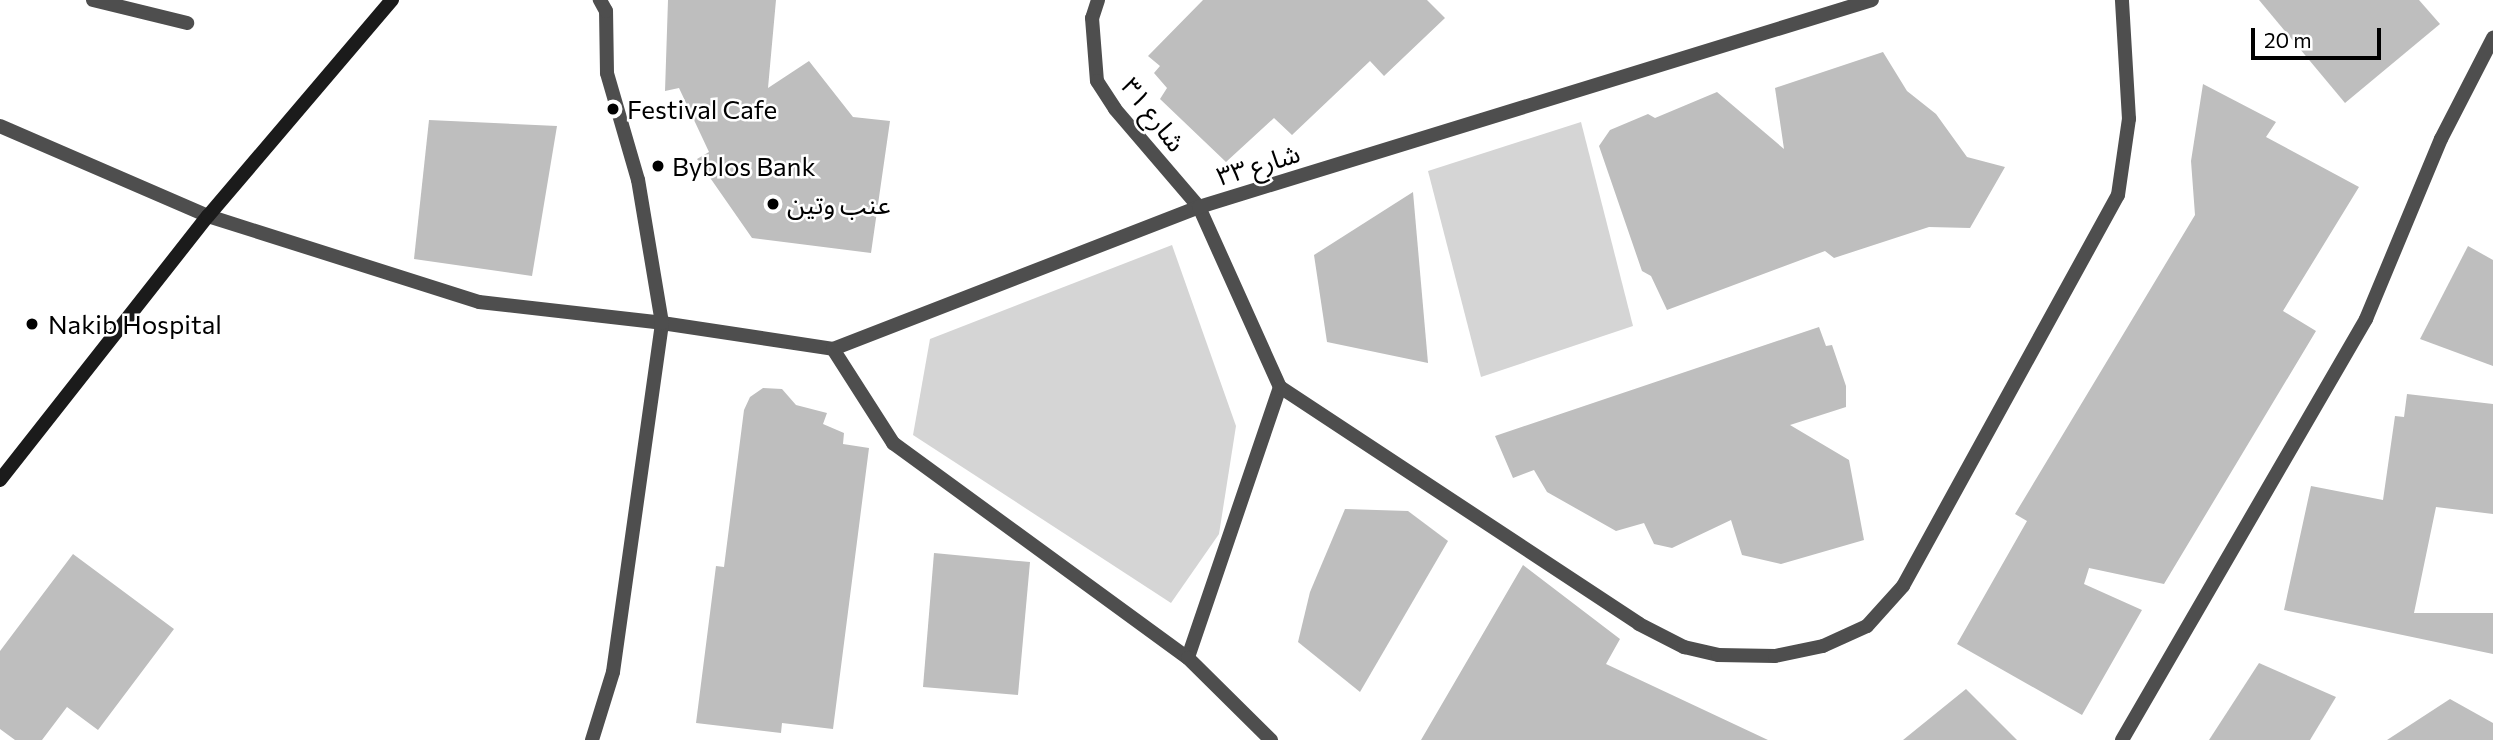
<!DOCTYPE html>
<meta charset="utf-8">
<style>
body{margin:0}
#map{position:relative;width:2493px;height:740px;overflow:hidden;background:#fff;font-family:Commissioner,"Noto Sans Arabic",sans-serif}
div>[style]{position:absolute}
.green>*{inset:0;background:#d5d5d5}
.building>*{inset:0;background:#bebebe}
.minor>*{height:14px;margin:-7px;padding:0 7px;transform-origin:7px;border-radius:7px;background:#4e4e4e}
.secondary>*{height:14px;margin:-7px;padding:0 7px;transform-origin:7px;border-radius:7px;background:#1b1b1b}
.dots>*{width:19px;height:19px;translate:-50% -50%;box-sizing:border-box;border:4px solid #fff;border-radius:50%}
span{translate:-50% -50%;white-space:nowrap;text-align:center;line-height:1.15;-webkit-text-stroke:5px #fff;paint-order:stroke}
.poi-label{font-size:26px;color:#000}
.left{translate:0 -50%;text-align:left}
.street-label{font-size:26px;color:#000}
.scale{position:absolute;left:2251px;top:28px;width:130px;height:32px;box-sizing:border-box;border:4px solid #000;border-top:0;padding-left:9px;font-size:21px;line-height:24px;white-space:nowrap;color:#000;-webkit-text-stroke:5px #fff;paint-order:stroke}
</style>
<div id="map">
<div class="green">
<div style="clip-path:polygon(1581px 122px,1633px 326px,1481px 377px,1428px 171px)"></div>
<div style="clip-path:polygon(1172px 245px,1236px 426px,1219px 534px,1171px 603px,913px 435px,930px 339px)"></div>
</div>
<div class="building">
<div style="clip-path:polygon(668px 0,776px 0,768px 88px,809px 61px,853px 117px,890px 121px,871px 253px,752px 238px,697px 159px,709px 152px,679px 88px,665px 91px)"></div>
<div style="clip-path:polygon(1203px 0,1427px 0,1445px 18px,1384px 76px,1370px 61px,1292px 135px,1274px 118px,1226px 162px,1160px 99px,1167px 88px,1154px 73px,1160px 66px,1148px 56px)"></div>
<div style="clip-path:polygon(2259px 0,2419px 0,2440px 24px,2345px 103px)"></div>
<div style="clip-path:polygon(1883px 52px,1907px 91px,1936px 114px,1967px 157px,2005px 167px,1970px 228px,1929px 227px,1834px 258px,1825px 251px,1667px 310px,1651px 276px,1642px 271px,1599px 146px,1610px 130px,1648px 114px,1655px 118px,1717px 92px,1784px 149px,1775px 88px)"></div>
<div style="clip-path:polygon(2203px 84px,2276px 122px,2266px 137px,2359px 187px,2283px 311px,2316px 331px,2164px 584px,2089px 568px,2084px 584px,2142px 610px,2082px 715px,1957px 644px,2027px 521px,2015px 514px,2195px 215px,2191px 161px)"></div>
<div style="clip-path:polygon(429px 120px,557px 126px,532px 276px,414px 259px)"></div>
<div style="clip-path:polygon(1413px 192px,1428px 363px,1327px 342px,1314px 255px)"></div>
<div style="clip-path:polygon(2468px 246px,2493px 260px,2493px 366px,2420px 339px)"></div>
<div style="clip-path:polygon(1819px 327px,1826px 346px,1832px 345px,1846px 386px,1846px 407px,1790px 425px,1849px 460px,1864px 540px,1781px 564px,1742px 555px,1731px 520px,1672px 548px,1654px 544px,1644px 523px,1616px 531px,1547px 492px,1534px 470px,1513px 478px,1495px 436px)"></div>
<div style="clip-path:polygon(763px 388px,782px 389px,796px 405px,827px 413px,823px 424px,844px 433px,843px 444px,869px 448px,833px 729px,782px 723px,781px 733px,696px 723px,716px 566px,724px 567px,744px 410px,750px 397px)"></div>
<div style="clip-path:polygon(2407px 394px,2493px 404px,2493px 514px,2436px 507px,2414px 613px,2493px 613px,2493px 654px,2284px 610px,2311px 486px,2383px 500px,2395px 416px,2404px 417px)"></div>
<div style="clip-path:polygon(1345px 509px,1408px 511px,1448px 541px,1360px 692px,1298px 642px,1310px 592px)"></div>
<div style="clip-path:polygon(934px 553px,1030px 562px,1018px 695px,923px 687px)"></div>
<div style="clip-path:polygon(73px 554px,174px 629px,98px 730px,67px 707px,42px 740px,15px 740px,0 729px,0 651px)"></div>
<div style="clip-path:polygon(1523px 565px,1620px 639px,1606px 664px,1768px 740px,1421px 740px)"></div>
<div style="clip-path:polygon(2259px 663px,2336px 697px,2310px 740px,2209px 740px)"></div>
<div style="clip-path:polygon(1966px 689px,2017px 740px,1903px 740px)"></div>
<div style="clip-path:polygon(2450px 699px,2493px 723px,2493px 740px,2387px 740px)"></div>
</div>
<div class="minor">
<div style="left:93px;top:0;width:97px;rotate:13.7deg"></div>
<div style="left:1098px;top:0;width:19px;rotate:108deg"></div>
<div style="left:1092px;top:18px;width:63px;rotate:85.5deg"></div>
<div style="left:1097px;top:81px;width:33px;rotate:57deg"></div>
<div style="left:1115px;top:109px;width:129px;rotate:49.4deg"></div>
<div style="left:1199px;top:207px;width:197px;rotate:65.8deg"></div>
<div style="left:1280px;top:387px;width:286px;rotate:108.8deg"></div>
<div style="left:0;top:126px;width:227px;rotate:23.4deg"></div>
<div style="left:208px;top:216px;width:284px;rotate:17.6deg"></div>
<div style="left:479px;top:302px;width:184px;rotate:6.5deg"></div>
<div style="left:662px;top:323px;width:173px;rotate:8.6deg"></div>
<div style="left:833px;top:349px;width:393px;rotate:-21.2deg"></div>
<div style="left:1199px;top:207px;width:704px;rotate:-17.1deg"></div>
<div style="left:833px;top:349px;width:112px;rotate:57.4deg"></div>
<div style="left:893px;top:443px;width:365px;rotate:36.1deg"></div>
<div style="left:1188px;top:658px;width:117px;rotate:44.7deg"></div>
<div style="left:1280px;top:387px;width:430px;rotate:33.4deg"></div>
<div style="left:1639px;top:624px;width:51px;rotate:27.1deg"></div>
<div style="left:1684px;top:647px;width:35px;rotate:13deg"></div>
<div style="left:1718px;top:655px;width:57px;rotate:1deg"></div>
<div style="left:1775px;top:656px;width:49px;rotate:-11.8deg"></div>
<div style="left:1823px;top:646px;width:48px;rotate:-24.4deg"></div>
<div style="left:1867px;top:626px;width:54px;rotate:-48deg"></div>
<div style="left:1903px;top:586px;width:446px;rotate:-61.2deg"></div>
<div style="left:2118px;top:195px;width:77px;rotate:-81.8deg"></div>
<div style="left:2129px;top:119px;width:119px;rotate:-93.4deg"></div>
<div style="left:592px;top:740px;width:71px;rotate:-72.8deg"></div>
<div style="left:613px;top:672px;width:352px;rotate:-82deg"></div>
<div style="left:662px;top:323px;width:145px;rotate:-99.5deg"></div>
<div style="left:638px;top:180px;width:111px;rotate:-106.2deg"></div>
<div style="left:607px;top:73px;width:62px;rotate:-90.9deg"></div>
<div style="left:606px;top:11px;width:13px;rotate:-119deg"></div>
<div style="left:2122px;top:740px;width:487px;rotate:-59.9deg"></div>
<div style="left:2366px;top:319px;width:195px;rotate:-67.4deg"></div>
<div style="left:2441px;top:139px;width:114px;rotate:-62.8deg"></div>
</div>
<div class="secondary">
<div style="left:0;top:480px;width:336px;rotate:-51.8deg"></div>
<div style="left:208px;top:216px;width:284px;rotate:-49.6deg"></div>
</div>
<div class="dots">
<div style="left:613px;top:109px;background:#000"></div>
<div style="left:658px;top:166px;background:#000"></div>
<div style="left:773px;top:204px;background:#000"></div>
<div style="left:32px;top:324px;background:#000"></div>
</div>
<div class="poi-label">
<span class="left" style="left:627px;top:109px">Festival Cafe</span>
<span class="left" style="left:672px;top:166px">Byblos Bank</span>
<span class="left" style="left:787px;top:204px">عنب وتين</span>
<span class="left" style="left:48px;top:324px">Nakib Hospital</span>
</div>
<div class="street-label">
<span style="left:1154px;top:114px;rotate:52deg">شارع ٣١</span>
<span style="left:1258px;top:164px;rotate:-17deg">شارع ٣٣</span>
</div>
<div class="scale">20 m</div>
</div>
